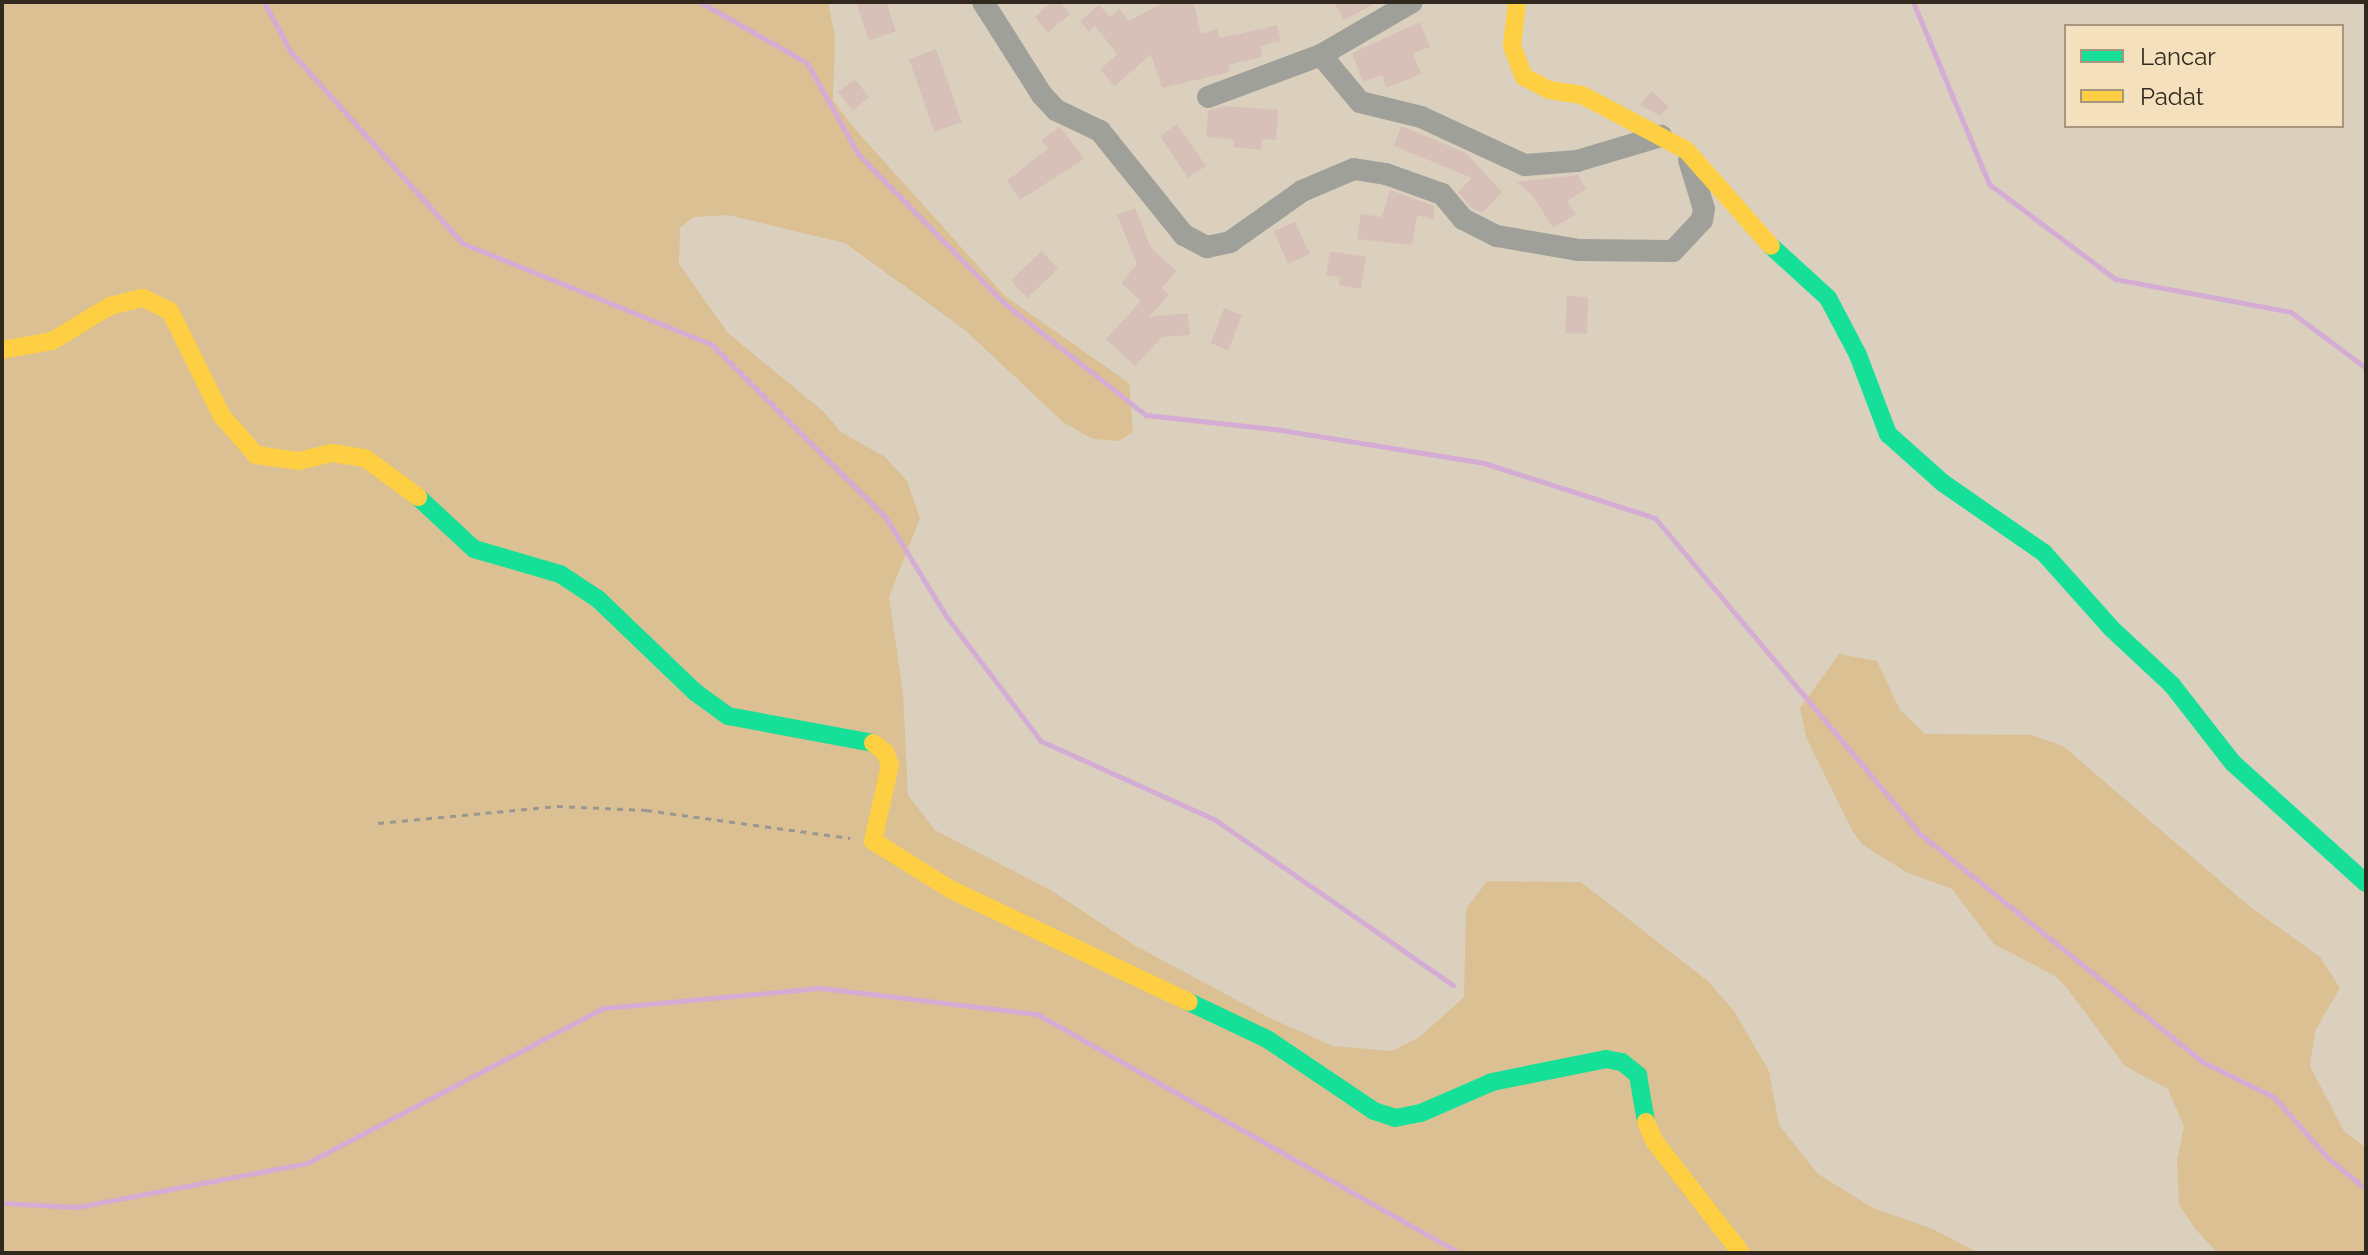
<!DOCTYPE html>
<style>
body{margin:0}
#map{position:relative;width:2368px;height:1255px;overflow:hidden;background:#dbd0be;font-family:Raleway,sans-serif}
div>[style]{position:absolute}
.green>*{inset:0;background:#dac093}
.stream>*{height:5px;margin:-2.5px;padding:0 2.5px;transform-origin:2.5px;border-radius:2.5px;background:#d4acd4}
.building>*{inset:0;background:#d7c0b8}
.path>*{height:3px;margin-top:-1.5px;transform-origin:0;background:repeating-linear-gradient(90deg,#999790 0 6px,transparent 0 12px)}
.street>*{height:22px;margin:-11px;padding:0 11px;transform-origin:11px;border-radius:11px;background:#9fa099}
.fast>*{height:18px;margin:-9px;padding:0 9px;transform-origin:9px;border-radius:9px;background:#16e098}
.slow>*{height:18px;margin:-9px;padding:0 9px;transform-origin:9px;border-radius:9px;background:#ffcf43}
span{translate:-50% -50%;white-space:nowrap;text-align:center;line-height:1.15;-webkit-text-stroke:6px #f5e0be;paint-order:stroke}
.frame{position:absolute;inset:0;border:4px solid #31291d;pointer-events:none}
.legend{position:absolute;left:2064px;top:24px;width:280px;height:104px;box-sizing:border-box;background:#f5e0be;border:2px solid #a7977e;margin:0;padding:10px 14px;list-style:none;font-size:24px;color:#31291d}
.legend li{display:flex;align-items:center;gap:16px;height:40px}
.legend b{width:40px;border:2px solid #a7977e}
</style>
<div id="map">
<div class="green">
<div style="clip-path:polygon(2px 2px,828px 2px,835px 38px,833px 101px,855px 129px,1005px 296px,1129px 383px,1133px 432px,1119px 441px,1093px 439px,1063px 422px,965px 330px,845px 243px,728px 215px,694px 217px,680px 228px,679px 264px,728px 333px,824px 412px,841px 432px,885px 457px,907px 481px,920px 518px,889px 597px,903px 693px,908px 795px,935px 830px,1052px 891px,1136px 946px,1270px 1018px,1333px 1046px,1392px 1051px,1421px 1036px,1464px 997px,1466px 909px,1487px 881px,1581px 882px,1709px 982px,1734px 1011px,1769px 1071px,1779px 1125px,1818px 1174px,1873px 1208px,1933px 1229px,1979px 1253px,2px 1253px)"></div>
<div style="clip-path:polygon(1839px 654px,1877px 661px,1900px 710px,1925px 734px,2031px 735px,2063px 746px,2249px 906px,2320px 957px,2340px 988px,2315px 1031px,2310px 1066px,2344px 1131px,2366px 1148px,2366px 1253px,2218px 1253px,2197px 1231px,2179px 1205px,2177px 1161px,2184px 1127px,2168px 1089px,2125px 1066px,2067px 988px,2055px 976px,1994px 944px,1952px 889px,1908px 873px,1863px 845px,1853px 832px,1806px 737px,1800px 708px)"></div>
</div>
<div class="stream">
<div style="left:264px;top:2px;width:55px;rotate:62deg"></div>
<div style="left:290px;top:51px;width:258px;rotate:48.1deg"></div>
<div style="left:462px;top:243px;width:269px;rotate:22.1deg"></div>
<div style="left:711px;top:344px;width:247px;rotate:44.8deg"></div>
<div style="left:886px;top:518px;width:115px;rotate:58.5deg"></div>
<div style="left:946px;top:616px;width:157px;rotate:52.8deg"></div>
<div style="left:1041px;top:741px;width:190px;rotate:24.3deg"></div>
<div style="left:1214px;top:819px;width:291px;rotate:34.8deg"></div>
<div style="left:700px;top:2px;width:123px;rotate:29.7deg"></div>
<div style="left:807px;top:63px;width:104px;rotate:60.7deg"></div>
<div style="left:858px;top:154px;width:209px;rotate:45.6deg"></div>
<div style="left:1004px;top:303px;width:181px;rotate:38.3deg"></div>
<div style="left:1146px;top:415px;width:136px;rotate:6.3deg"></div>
<div style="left:1281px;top:430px;width:206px;rotate:9.2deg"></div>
<div style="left:1484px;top:463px;width:180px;rotate:17.8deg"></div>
<div style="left:1655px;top:518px;width:411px;rotate:50deg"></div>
<div style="left:1919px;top:833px;width:365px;rotate:38.9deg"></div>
<div style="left:2203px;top:1062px;width:79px;rotate:26.2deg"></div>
<div style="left:2274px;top:1097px;width:81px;rotate:48.5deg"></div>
<div style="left:2328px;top:1158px;width:49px;rotate:39.2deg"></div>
<div style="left:1913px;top:2px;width:197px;rotate:67.3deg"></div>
<div style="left:1989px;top:184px;width:158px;rotate:37deg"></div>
<div style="left:2115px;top:279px;width:179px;rotate:10.6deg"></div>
<div style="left:2291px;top:312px;width:94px;rotate:36.7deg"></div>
<div style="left:2px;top:1203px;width:75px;rotate:3.1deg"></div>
<div style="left:77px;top:1207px;width:234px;rotate:-10.8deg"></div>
<div style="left:307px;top:1163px;width:335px;rotate:-27.6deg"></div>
<div style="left:604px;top:1008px;width:218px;rotate:-5.3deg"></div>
<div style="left:821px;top:988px;width:218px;rotate:6.9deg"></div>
<div style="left:1037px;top:1014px;width:486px;rotate:29.5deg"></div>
</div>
<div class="building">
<div style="clip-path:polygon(856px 2px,886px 2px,896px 31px,869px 41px)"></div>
<div style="clip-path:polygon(1052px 2px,1060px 2px,1070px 14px,1048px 33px,1035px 17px)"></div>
<div style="clip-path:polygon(1194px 2px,1201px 34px,1217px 29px,1220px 38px,1277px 25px,1281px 41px,1260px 46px,1262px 57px,1228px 65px,1230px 72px,1162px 88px,1151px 54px,1115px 86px,1100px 70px,1117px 54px,1095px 26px,1089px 32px,1080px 21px,1099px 5px,1110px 17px,1120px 9px,1129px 21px,1161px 4px)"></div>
<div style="clip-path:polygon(1334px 2px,1377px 2px,1344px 20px)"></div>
<div style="clip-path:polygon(1420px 22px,1430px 47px,1413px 53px,1421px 74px,1386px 88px,1382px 75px,1363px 82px,1352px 53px)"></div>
<div style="clip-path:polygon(936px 49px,962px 122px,934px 132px,909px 59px)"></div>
<div style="clip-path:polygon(855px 79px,869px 97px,853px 111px,838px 92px)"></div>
<div style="clip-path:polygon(1652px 91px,1669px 107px,1660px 116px,1640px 105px)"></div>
<div style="clip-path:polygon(1224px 106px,1278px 110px,1276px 140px,1262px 139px,1261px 150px,1233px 147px,1234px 139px,1206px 137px,1208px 111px)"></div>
<div style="clip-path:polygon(1177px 124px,1206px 166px,1188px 178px,1160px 136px)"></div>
<div style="clip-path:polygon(1401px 126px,1466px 153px,1502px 192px,1482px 213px,1472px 208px,1458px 192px,1472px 178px,1394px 146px)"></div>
<div style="clip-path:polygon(1060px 127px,1084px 159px,1020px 200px,1007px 181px,1048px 148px,1041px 140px)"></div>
<div style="clip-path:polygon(1578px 175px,1586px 189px,1567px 201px,1576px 214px,1553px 228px,1533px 196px,1516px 182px)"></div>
<div style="clip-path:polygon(1390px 190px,1434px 206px,1434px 220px,1417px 215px,1412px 245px,1357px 239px,1361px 214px,1382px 217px)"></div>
<div style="clip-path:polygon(1135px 208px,1151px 248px,1177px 271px,1162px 288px,1169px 295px,1149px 317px,1188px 313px,1190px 335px,1162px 337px,1135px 366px,1106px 339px,1141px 301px,1121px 283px,1137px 264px,1117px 215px)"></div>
<div style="clip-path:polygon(1295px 222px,1310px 254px,1288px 264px,1274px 231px)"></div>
<div style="clip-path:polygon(1042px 251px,1058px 269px,1027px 298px,1011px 280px)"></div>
<div style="clip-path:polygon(1330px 251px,1366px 257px,1361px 289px,1339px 285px,1340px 277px,1326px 275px)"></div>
<div style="clip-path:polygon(1567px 296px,1588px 297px,1587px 334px,1565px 333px)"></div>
<div style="clip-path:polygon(1224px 308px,1242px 315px,1228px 351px,1211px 343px)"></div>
</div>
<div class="path">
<div style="left:378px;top:823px;width:180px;rotate:-5.4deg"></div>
<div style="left:557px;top:806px;width:89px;rotate:2.6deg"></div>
<div style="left:646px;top:810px;width:206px;rotate:7.8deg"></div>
</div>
<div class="street">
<div style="left:983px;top:2px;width:110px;rotate:57.6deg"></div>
<div style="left:1042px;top:95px;width:21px;rotate:47deg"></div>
<div style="left:1056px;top:110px;width:49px;rotate:25.5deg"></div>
<div style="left:1100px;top:131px;width:134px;rotate:51.1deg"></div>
<div style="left:1184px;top:235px;width:26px;rotate:28deg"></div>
<div style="left:1207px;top:247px;width:24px;rotate:-12deg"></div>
<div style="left:1230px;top:242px;width:88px;rotate:-35.3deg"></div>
<div style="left:1302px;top:191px;width:56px;rotate:-22.9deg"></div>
<div style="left:1354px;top:169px;width:32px;rotate:9deg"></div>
<div style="left:1386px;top:174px;width:59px;rotate:19.7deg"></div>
<div style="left:1442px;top:194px;width:33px;rotate:50deg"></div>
<div style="left:1463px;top:219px;width:38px;rotate:27deg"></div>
<div style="left:1497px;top:236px;width:82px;rotate:9.8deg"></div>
<div style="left:1578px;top:250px;width:95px;rotate:0.6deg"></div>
<div style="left:1673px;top:251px;width:42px;rotate:-46.9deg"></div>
<div style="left:1702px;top:220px;width:11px;rotate:-80deg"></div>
<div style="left:1704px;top:209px;width:51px;rotate:-107deg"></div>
<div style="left:1321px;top:55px;width:61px;rotate:50.3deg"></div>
<div style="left:1360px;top:102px;width:63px;rotate:13.8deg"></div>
<div style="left:1421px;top:117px;width:115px;rotate:24.8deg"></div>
<div style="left:1525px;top:165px;width:52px;rotate:-4.4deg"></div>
<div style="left:1577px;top:161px;width:88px;rotate:-16.6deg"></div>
<div style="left:1208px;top:97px;width:121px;rotate:-20.4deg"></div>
<div style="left:1321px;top:55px;width:105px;rotate:-30.2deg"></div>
</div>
<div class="fast">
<div style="left:1771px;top:246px;width:77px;rotate:42.4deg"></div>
<div style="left:1828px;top:298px;width:64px;rotate:62.2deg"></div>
<div style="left:1858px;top:355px;width:85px;rotate:69.2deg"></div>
<div style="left:1888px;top:434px;width:74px;rotate:41.7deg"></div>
<div style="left:1943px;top:483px;width:123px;rotate:34.7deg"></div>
<div style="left:2044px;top:553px;width:102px;rotate:48.2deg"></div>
<div style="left:2112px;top:629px;width:82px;rotate:43deg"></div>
<div style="left:2172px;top:685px;width:99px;rotate:52deg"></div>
<div style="left:2233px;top:763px;width:179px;rotate:42.1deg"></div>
<div style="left:418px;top:497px;width:76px;rotate:42.9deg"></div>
<div style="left:474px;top:549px;width:90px;rotate:16.2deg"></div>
<div style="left:560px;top:574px;width:45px;rotate:33.3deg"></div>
<div style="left:598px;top:599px;width:134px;rotate:43.8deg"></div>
<div style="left:695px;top:692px;width:41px;rotate:36deg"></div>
<div style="left:728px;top:716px;width:147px;rotate:10.5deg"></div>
<div style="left:1189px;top:1002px;width:86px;rotate:25.4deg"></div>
<div style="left:1267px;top:1039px;width:129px;rotate:33.9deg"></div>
<div style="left:1374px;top:1111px;width:22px;rotate:18deg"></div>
<div style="left:1395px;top:1118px;width:26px;rotate:-11deg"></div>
<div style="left:1421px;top:1113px;width:77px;rotate:-23.6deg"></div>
<div style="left:1492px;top:1082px;width:116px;rotate:-11.4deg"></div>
<div style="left:1606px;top:1059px;width:16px;rotate:11deg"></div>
<div style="left:1622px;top:1062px;width:21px;rotate:39deg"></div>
<div style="left:1638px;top:1075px;width:48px;rotate:80.3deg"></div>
</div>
<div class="slow">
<div style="left:1517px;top:2px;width:44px;rotate:96.5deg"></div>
<div style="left:1512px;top:46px;width:33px;rotate:69deg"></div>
<div style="left:1524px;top:77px;width:29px;rotate:27deg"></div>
<div style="left:1550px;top:90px;width:32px;rotate:9deg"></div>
<div style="left:1582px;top:95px;width:118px;rotate:27.9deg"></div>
<div style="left:1686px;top:150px;width:128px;rotate:48.5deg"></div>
<div style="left:2px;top:350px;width:51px;rotate:-10.2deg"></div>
<div style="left:52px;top:341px;width:68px;rotate:-31.1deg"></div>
<div style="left:110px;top:306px;width:34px;rotate:-14deg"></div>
<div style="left:143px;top:298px;width:30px;rotate:26deg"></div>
<div style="left:170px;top:311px;width:117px;rotate:63.7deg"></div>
<div style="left:222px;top:416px;width:52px;rotate:48.9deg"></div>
<div style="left:256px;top:455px;width:43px;rotate:7.9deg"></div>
<div style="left:299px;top:461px;width:34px;rotate:-14deg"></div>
<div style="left:332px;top:453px;width:33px;rotate:9deg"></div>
<div style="left:365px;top:458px;width:66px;rotate:36.3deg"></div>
<div style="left:873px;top:743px;width:15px;rotate:37deg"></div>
<div style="left:885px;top:752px;width:14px;rotate:69deg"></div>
<div style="left:890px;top:765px;width:78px;rotate:102.6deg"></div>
<div style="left:873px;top:841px;width:91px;rotate:31.9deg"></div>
<div style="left:950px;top:889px;width:264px;rotate:25.3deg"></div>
<div style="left:1646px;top:1122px;width:22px;rotate:66deg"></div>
<div style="left:1655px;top:1142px;width:140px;rotate:52.2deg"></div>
</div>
<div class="frame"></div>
<ul class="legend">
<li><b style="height:10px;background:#16e098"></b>Lancar</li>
<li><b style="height:10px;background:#ffcf43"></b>Padat</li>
</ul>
</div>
